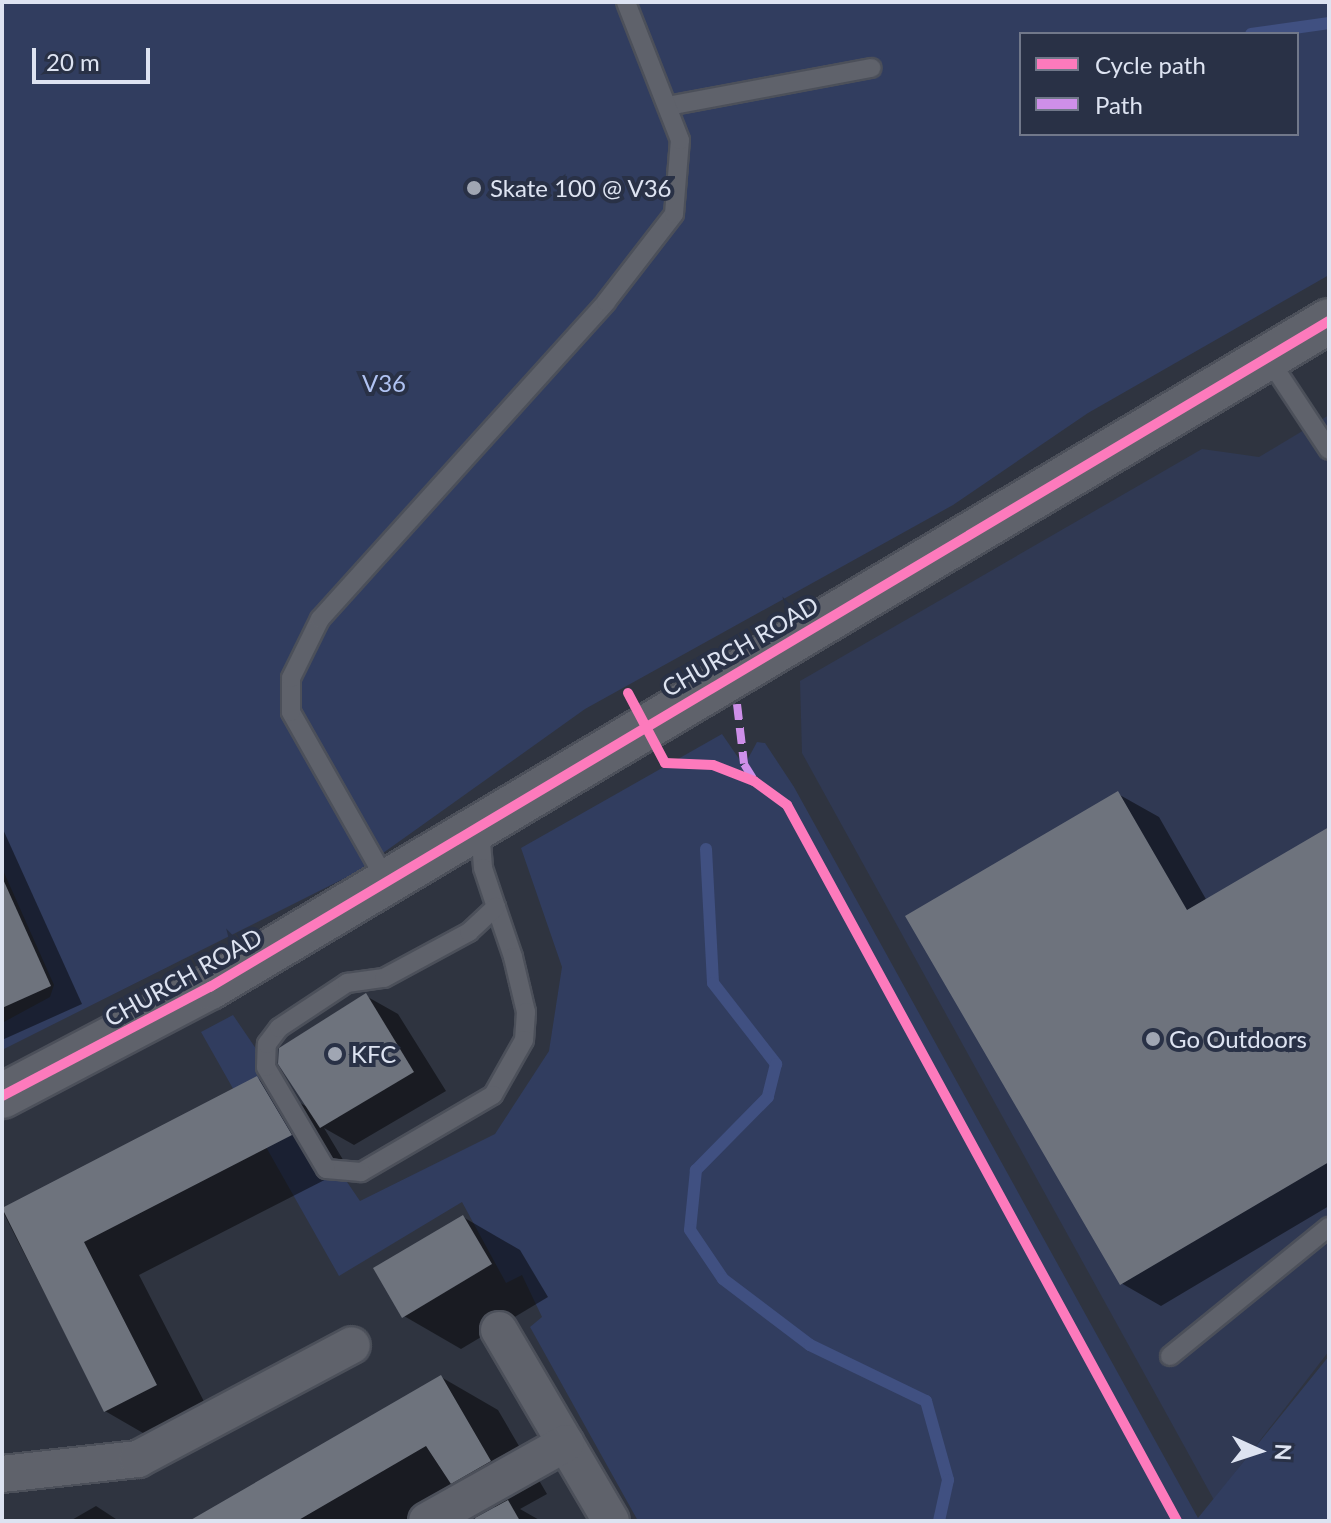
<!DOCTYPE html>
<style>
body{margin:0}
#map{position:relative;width:1331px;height:1523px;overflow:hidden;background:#2f3440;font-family:Lato,sans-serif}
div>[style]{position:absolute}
.built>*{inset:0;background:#303953}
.green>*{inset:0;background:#313d5f}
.shadow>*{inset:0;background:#0007}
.stream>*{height:12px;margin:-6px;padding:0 6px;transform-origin:6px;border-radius:6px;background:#405081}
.building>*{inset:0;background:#6e737d}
.roads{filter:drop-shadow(2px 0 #4c505a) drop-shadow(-2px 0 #4c505a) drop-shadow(0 2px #4c505a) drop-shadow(0 -2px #4c505a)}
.service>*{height:18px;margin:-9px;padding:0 9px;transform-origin:9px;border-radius:9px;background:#5f626b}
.minor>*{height:36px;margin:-18px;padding:0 18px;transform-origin:18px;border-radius:18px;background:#5f626b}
.tertiary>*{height:44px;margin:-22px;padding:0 22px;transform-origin:22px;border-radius:22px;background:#5f626b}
.quiet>*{height:8px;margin-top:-4px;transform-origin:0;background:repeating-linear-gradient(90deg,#ce8fe9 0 16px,transparent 0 24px)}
.cycleway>*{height:10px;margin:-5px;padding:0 5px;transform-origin:5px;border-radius:5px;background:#fd7abc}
.dots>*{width:22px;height:22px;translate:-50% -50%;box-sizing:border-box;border:4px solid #293146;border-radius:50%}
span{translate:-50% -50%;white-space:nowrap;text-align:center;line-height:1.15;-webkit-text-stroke:8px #293146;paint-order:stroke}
.poi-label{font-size:24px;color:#dde3f1}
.left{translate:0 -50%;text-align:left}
.park-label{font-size:24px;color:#b0c3f2}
.street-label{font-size:24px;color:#dde3f1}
.frame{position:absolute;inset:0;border:4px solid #dde3f1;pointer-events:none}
.legend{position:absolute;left:1019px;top:32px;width:280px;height:104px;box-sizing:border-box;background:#293146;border:2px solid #71788a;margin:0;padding:10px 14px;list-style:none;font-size:24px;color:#dde3f1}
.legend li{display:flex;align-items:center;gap:16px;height:40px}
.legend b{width:40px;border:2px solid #71788a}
.north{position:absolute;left:1219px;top:1411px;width:80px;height:80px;-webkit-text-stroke:6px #293146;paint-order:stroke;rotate:93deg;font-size:22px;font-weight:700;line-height:32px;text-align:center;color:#dde3f1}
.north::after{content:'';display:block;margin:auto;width:28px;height:36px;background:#dde3f1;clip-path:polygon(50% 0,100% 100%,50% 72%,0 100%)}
.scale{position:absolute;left:32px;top:48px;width:118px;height:36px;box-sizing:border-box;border:4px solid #dde3f1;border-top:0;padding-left:10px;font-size:24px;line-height:28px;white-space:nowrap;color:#dde3f1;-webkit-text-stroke:6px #293146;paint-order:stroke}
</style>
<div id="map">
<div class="built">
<div style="clip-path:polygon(1329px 415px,1329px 1351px,1214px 1500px,802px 753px,800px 681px,1202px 449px,1259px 457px)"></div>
</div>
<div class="green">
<div style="clip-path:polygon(evenodd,2px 2px,1329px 2px,1329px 275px,1088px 413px,953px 505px,585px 709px,355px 873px,2px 1050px,2px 1023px,50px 997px,54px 985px,2px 868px,2px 2px,1021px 34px,1297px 34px,1297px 134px,1021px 134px,1021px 34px)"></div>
<div style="clip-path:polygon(722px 734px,744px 766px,757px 742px,765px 743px,794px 787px,1198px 1518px,1329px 1356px,1329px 1521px,638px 1521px,530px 1327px,542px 1317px,522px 1275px,506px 1283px,462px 1202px,339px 1276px,201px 1032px,233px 1015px,360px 1201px,495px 1134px,549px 1051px,562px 967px,521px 848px)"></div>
</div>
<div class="shadow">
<div style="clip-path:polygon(1118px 794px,1159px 817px,1207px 901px,1329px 830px,1329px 1206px,1161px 1306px,1121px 1283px)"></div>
<div style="clip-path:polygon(2px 827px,82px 1004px,2px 1040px)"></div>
<div style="clip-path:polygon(366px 996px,398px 1014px,446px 1091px,354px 1145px,324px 1128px,348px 1168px,139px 1275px,212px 1417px,162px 1444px,105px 1411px,2px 1210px,257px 1078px,309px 1108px)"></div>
<div style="clip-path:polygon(463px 1217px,520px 1250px,548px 1297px,461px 1349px,404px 1316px)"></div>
<div style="clip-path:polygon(441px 1377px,498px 1410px,547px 1494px,520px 1509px,541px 1521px,479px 1521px,497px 1508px,464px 1489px,410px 1521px,236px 1521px)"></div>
<div style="clip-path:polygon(96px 1506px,119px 1521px,70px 1521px)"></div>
</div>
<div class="stream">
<div style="left:1251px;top:34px;width:79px;rotate:-8deg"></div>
<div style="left:706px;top:849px;width:134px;rotate:87deg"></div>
<div style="left:713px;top:983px;width:103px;rotate:52.1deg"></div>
<div style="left:776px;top:1064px;width:34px;rotate:104deg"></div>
<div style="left:768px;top:1097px;width:103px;rotate:134.6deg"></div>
<div style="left:696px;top:1170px;width:60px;rotate:95.7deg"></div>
<div style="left:690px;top:1230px;width:59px;rotate:56deg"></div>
<div style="left:723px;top:1279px;width:109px;rotate:37.2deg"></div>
<div style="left:810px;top:1345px;width:129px;rotate:25.8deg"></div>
<div style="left:926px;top:1401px;width:82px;rotate:74.4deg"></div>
<div style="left:948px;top:1480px;width:42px;rotate:102.4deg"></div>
</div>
<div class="building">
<div style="clip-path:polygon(1118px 791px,1187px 910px,1329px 827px,1329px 1162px,1120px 1285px,905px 916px)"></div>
<div style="clip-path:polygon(2px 877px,51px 986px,2px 1008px)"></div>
<div style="clip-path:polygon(366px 993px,414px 1072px,320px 1128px,278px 1064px,279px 1048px)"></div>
<div style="clip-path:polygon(257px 1076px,292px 1135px,84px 1242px,157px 1385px,104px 1412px,2px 1208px)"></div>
<div style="clip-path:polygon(463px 1215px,492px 1264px,402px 1318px,373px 1268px)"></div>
<div style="clip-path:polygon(441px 1375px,491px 1461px,451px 1484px,426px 1446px,297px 1521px,189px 1521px)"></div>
<div style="clip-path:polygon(508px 1500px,520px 1521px,476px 1521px,475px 1518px)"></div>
</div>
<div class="roads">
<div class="service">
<div style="left:668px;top:106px;width:207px;rotate:-10.6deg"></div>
<div style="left:1268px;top:358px;width:110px;rotate:56.5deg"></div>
<div style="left:480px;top:828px;width:40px;rotate:85.7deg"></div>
<div style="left:483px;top:868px;width:41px;rotate:71.6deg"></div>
<div style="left:496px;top:907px;width:53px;rotate:71.2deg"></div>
<div style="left:513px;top:957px;width:57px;rotate:76.7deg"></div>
<div style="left:526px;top:1012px;width:28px;rotate:94deg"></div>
<div style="left:524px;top:1040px;width:63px;rotate:119.4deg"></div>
<div style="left:493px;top:1095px;width:153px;rotate:149.7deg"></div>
<div style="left:361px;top:1172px;width:35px;rotate:-175deg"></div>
<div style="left:326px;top:1169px;width:118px;rotate:-120.5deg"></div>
<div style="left:266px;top:1067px;width:23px;rotate:-88deg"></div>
<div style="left:267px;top:1044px;width:20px;rotate:-53deg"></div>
<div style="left:279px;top:1028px;width:82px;rotate:-33.5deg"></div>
<div style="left:347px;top:983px;width:37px;rotate:-8deg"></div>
<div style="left:384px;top:978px;width:97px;rotate:-28.4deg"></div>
<div style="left:469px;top:932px;width:37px;rotate:-43deg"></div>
<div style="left:387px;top:882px;width:195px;rotate:-119.5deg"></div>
<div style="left:291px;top:712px;width:34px;rotate:-90deg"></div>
<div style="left:291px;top:678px;width:66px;rotate:-63.8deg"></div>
<div style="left:320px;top:619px;width:427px;rotate:-47.9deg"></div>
<div style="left:606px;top:302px;width:111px;rotate:-52.3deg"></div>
<div style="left:674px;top:214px;width:74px;rotate:-85.4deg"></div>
<div style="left:680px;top:140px;width:148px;rotate:-111.4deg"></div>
<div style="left:1170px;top:1356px;width:205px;rotate:-39.1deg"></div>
</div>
<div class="minor">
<div style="left:499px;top:1330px;width:221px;rotate:59.6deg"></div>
<div style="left:2px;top:1474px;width:137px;rotate:-6.3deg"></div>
<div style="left:138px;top:1459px;width:242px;rotate:-28deg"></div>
<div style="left:427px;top:1521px;width:159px;rotate:-29.3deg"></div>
</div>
<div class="tertiary">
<div style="left:2px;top:1096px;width:235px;rotate:-27.7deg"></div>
<div style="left:210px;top:987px;width:1302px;rotate:-30.76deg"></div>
</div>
</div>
<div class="quiet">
<div style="left:737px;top:704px;width:60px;rotate:83.3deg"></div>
<div style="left:744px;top:764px;width:19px;rotate:58deg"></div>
</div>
<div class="cycleway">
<div style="left:628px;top:693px;width:79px;rotate:62.1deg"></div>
<div style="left:665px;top:763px;width:48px;rotate:2.4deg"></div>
<div style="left:713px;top:765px;width:44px;rotate:21.3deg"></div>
<div style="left:754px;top:781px;width:41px;rotate:36deg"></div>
<div style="left:787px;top:805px;width:815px;rotate:61.42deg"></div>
<div style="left:2px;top:1096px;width:235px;rotate:-27.7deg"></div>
<div style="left:210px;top:987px;width:1302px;rotate:-30.76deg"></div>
</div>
<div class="dots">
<div style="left:474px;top:188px;background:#a0a6b3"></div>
<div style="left:1153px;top:1039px;background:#a0a6b3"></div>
<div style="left:335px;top:1054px;background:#a0a6b3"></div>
</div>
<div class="poi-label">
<span class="left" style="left:490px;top:188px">Skate 100 @ V36</span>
<span class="left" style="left:1169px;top:1039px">Go Outdoors</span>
<span class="left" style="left:351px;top:1054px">KFC</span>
</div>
<div class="park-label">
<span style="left:384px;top:383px">V36</span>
</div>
<div class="street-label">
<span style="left:740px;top:646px;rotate:-30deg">CHURCH ROAD</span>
<span style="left:183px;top:977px;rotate:-29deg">CHURCH ROAD</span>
</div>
<div class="frame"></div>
<ul class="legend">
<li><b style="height:10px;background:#fd7abc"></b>Cycle path</li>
<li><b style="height:10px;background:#ce8fe9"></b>Path</li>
</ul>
<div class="north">N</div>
<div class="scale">20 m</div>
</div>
